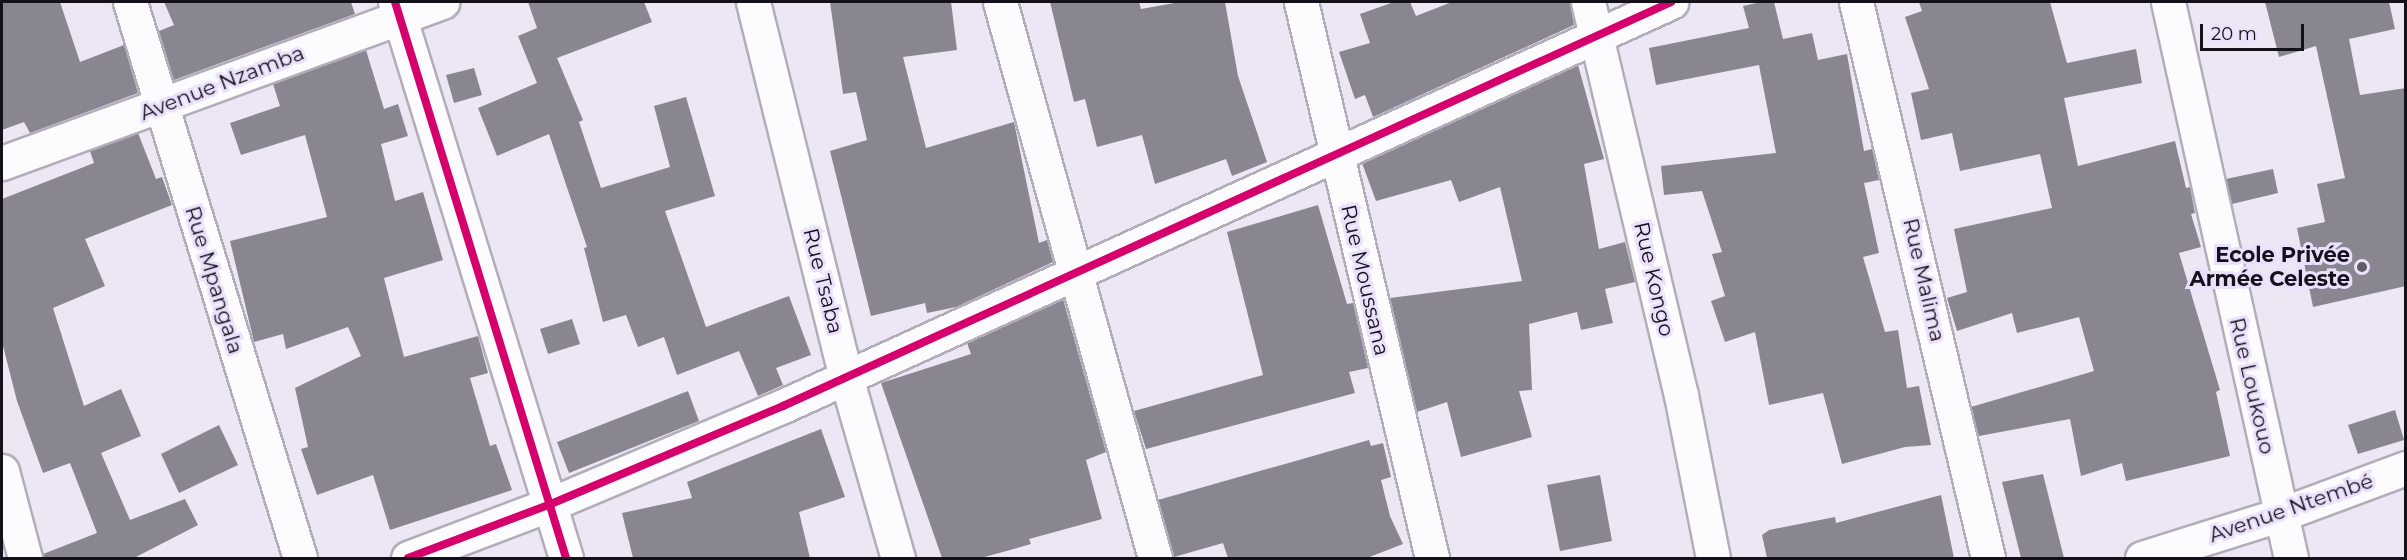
<!DOCTYPE html>
<meta charset="utf-8">
<style>
body{margin:0}
#map{position:relative;width:2407px;height:560px;overflow:hidden;background:#ece6f5;font-family:Montserrat,sans-serif}
div>[style]{position:absolute}
.building>*{inset:0;background:#898691}
.roads{filter:drop-shadow(2px 0 #b2adb8) drop-shadow(-2px 0 #b2adb8) drop-shadow(0 2px #b2adb8) drop-shadow(0 -2px #b2adb8)}
.street>*{height:33px;margin:-16.5px;padding:0 16.5px;transform-origin:16.5px;border-radius:16.5px;background:#fcfbfe}
.cycleway>*{height:8px;margin:-4px;padding:0 4px;transform-origin:4px;border-radius:4px;background:#d6006c}
.dots>*{width:16px;height:16px;translate:-50% -50%;box-sizing:border-box;border:3px solid #ebe0fb;border-radius:50%}
span{translate:-50% -50%;white-space:nowrap;text-align:center;line-height:1.15;-webkit-text-stroke:6px #ebe0fb;paint-order:stroke}
.street-label{font-size:21px;color:#15111a}
.poi-label{font-size:21px;color:#15111a;font-weight:700}
.right{translate:-100% -50%;text-align:right}
.frame{position:absolute;inset:0;border:3px solid #15111a;pointer-events:none}
.scale{position:absolute;left:2200px;top:24px;width:104px;height:27px;box-sizing:border-box;border:3px solid #15111a;border-top:0;padding-left:8px;font-size:18px;line-height:21px;white-space:nowrap;color:#15111a;-webkit-text-stroke:4px #ebe0fb;paint-order:stroke}
</style>
<div id="map">
<div class="building">
<div style="clip-path:polygon(2px 2px,60px 2px,80px 62px,124px 45px,138px 93px,30px 133px,24px 122px,2px 130px)"></div>
<div style="clip-path:polygon(164px 2px,351px 2px,355px 14px,174px 80px,159px 31px,174px 25px)"></div>
<div style="clip-path:polygon(528px 2px,644px 2px,652px 22px,557px 58px,583px 120px,579px 122px,601px 188px,670px 167px,654px 106px,686px 97px,715px 196px,665px 211px,706px 327px,789px 296px,811px 355px,776px 368px,783px 385px,758px 396px,739px 351px,677px 375px,664px 337px,638px 347px,626px 315px,603px 322px,584px 248px,587px 247px,549px 134px,497px 156px,478px 108px,537px 83px,518px 36px,537px 28px)"></div>
<div style="clip-path:polygon(830px 2px,951px 2px,957px 50px,903px 57px,926px 148px,1014px 122px,1039px 243px,1047px 240px,1053px 262px,956px 307px,927px 313px,925px 303px,871px 316px,830px 151px,867px 140px,856px 92px,843px 94px)"></div>
<div style="clip-path:polygon(1050px 2px,1139px 2px,1141px 9px,1180px 2px,1225px 2px,1238px 76px,1267px 162px,1232px 176px,1226px 159px,1155px 184px,1142px 135px,1097px 147px,1085px 99px,1074px 102px)"></div>
<div style="clip-path:polygon(1394px 2px,1410px 2px,1416px 16px,1452px 2px,1570px 2px,1574px 25px,1373px 117px,1365px 95px,1355px 99px,1339px 52px,1370px 43px,1360px 14px)"></div>
<div style="clip-path:polygon(1761px 2px,1774px 2px,1783px 39px,1812px 33px,1818px 60px,1847px 54px,1864px 151px,1872px 149px,1879px 180px,1864px 183px,1879px 253px,1863px 257px,1885px 332px,1898px 330px,1907px 388px,1919px 386px,1931px 445px,1905px 447px,1842px 464px,1823px 393px,1769px 405px,1755px 332px,1725px 342px,1711px 301px,1725px 296px,1712px 254px,1722px 252px,1702px 191px,1664px 195px,1661px 166px,1776px 153px,1759px 65px,1656px 85px,1649px 48px,1749px 28px,1743px 6px)"></div>
<div style="clip-path:polygon(1919px 2px,2050px 2px,2067px 63px,2136px 49px,2142px 83px,2064px 98px,2078px 166px,2175px 141px,2186px 188px,2190px 187px,2195px 213px,2191px 214px,2201px 247px,2179px 253px,2220px 390px,2216px 392px,2230px 456px,2126px 481px,2122px 463px,2081px 476px,2070px 419px,1979px 436px,1971px 407px,2094px 371px,2079px 317px,2017px 333px,2012px 313px,1957px 331px,1947px 298px,1967px 292px,1954px 229px,2052px 208px,2040px 154px,1960px 171px,1952px 133px,1921px 140px,1911px 93px,1929px 89px,1905px 17px,1922px 11px)"></div>
<div style="clip-path:polygon(2265px 2px,2389px 2px,2395px 29px,2349px 39px,2360px 95px,2406px 88px,2406px 286px,2313px 307px,2297px 228px,2325px 222px,2317px 184px,2345px 178px,2316px 46px,2279px 57px)"></div>
<div style="clip-path:polygon(366px 50px,384px 109px,398px 104px,408px 136px,381px 144px,395px 201px,423px 192px,443px 260px,384px 278px,404px 357px,478px 336px,488px 373px,470px 378px,490px 446px,496px 444px,512px 490px,390px 530px,373px 475px,317px 495px,301px 449px,308px 447px,295px 388px,361px 356px,348px 327px,286px 349px,283px 334px,254px 342px,230px 241px,327px 217px,305px 135px,241px 155px,230px 123px,280px 106px,273px 84px)"></div>
<div style="clip-path:polygon(1578px 65px,1604px 159px,1584px 164px,1599px 249px,1625px 242px,1635px 282px,1605px 289px,1613px 323px,1581px 330px,1577px 312px,1529px 324px,1532px 390px,1519px 391px,1532px 437px,1461px 457px,1447px 402px,1417px 412px,1390px 298px,1522px 281px,1500px 187px,1459px 202px,1451px 180px,1376px 201px,1362px 163px)"></div>
<div style="clip-path:polygon(474px 68px,482px 95px,454px 103px,446px 75px)"></div>
<div style="clip-path:polygon(138px 133px,156px 179px,162px 177px,172px 205px,85px 239px,105px 286px,53px 308px,84px 406px,121px 389px,141px 436px,101px 453px,130px 520px,185px 499px,198px 525px,134px 558px,43px 558px,43px 554px,97px 533px,70px 463px,43px 473px,17px 401px,2px 342px,2px 199px,94px 163px,90px 151px)"></div>
<div style="clip-path:polygon(2273px 169px,2278px 193px,2232px 204px,2226px 179px)"></div>
<div style="clip-path:polygon(1318px 205px,1347px 304px,1353px 303px,1368px 368px,1349px 372px,1355px 393px,1146px 449px,1134px 411px,1263px 375px,1227px 232px)"></div>
<div style="clip-path:polygon(1063px 299px,1106px 452px,1086px 460px,1102px 519px,1029px 539px,1031px 544px,981px 558px,942px 558px,881px 383px,971px 354px,967px 343px)"></div>
<div style="clip-path:polygon(572px 319px,580px 344px,548px 354px,540px 329px)"></div>
<div style="clip-path:polygon(688px 391px,699px 421px,569px 473px,557px 442px)"></div>
<div style="clip-path:polygon(2395px 410px,2404px 440px,2358px 454px,2348px 425px)"></div>
<div style="clip-path:polygon(219px 425px,238px 465px,179px 493px,161px 454px)"></div>
<div style="clip-path:polygon(821px 429px,845px 497px,799px 512px,810px 558px,633px 558px,622px 513px,692px 498px,687px 482px)"></div>
<div style="clip-path:polygon(1369px 440px,1371px 446px,1383px 443px,1391px 477px,1381px 480px,1390px 516px,1403px 544px,1367px 558px,1228px 558px,1223px 543px,1174px 557px,1158px 500px)"></div>
<div style="clip-path:polygon(2043px 474px,2064px 558px,2021px 558px,2002px 482px)"></div>
<div style="clip-path:polygon(1600px 475px,1612px 541px,1560px 551px,1547px 485px)"></div>
<div style="clip-path:polygon(1941px 495px,1954px 558px,1767px 558px,1762px 535px,1769px 530px,1835px 517px,1836px 523px)"></div>
</div>
<div class="roads">
<div class="street">
<div style="left:130px;top:2px;width:581px;rotate:73deg"></div>
<div style="left:395px;top:2px;width:582px;rotate:72.9deg"></div>
<div style="left:753px;top:2px;width:386px;rotate:76.1deg"></div>
<div style="left:846px;top:377px;width:188px;rotate:74deg"></div>
<div style="left:1000px;top:2px;width:577px;rotate:74.42deg"></div>
<div style="left:1301px;top:2px;width:571px;rotate:76.74deg"></div>
<div style="left:1588px;top:2px;width:404px;rotate:76.7deg"></div>
<div style="left:1681px;top:395px;width:166px;rotate:78.9deg"></div>
<div style="left:1856px;top:2px;width:571px;rotate:76.64deg"></div>
<div style="left:2168px;top:2px;width:569px;rotate:77.53deg"></div>
<div style="left:2px;top:163px;width:469px;rotate:-20.1deg"></div>
<div style="left:2px;top:471px;width:90px;rotate:75.2deg"></div>
<div style="left:408px;top:558px;width:153px;rotate:-20.7deg"></div>
<div style="left:551px;top:504px;width:252px;rotate:-22.9deg"></div>
<div style="left:783px;top:406px;width:976px;rotate:-24.46deg"></div>
<div style="left:2142px;top:558px;width:147px;rotate:-17.4deg"></div>
<div style="left:2282px;top:514px;width:132px;rotate:-20.4deg"></div>
</div>
</div>
<div class="cycleway">
<div style="left:395px;top:2px;width:582px;rotate:72.9deg"></div>
<div style="left:408px;top:558px;width:153px;rotate:-20.7deg"></div>
<div style="left:551px;top:504px;width:252px;rotate:-22.9deg"></div>
<div style="left:783px;top:406px;width:976px;rotate:-24.46deg"></div>
</div>
<div class="dots">
<div style="left:2362px;top:267px;background:#605c67"></div>
</div>
<div class="street-label">
<span style="left:222px;top:83px;rotate:-21deg">Avenue Nzamba</span>
<span style="left:1654px;top:279px;rotate:77deg">Rue Kongo</span>
<span style="left:214px;top:280px;rotate:73deg">Rue Mpangala</span>
<span style="left:1365px;top:280px;rotate:77deg">Rue Moussana</span>
<span style="left:1924px;top:280px;rotate:77deg">Rue Malima</span>
<span style="left:823px;top:281px;rotate:76deg">Rue Tsaba</span>
<span style="left:2252px;top:386px;rotate:77deg">Rue Loukouo</span>
<span style="left:2291px;top:508px;rotate:-19deg">Avenue Ntembé</span>
</div>
<div class="poi-label">
<span class="right" style="left:2350px;top:267px">Ecole Privée<br>Armée Celeste</span>
</div>
<div class="frame"></div>
<div class="scale">20 m</div>
</div>
